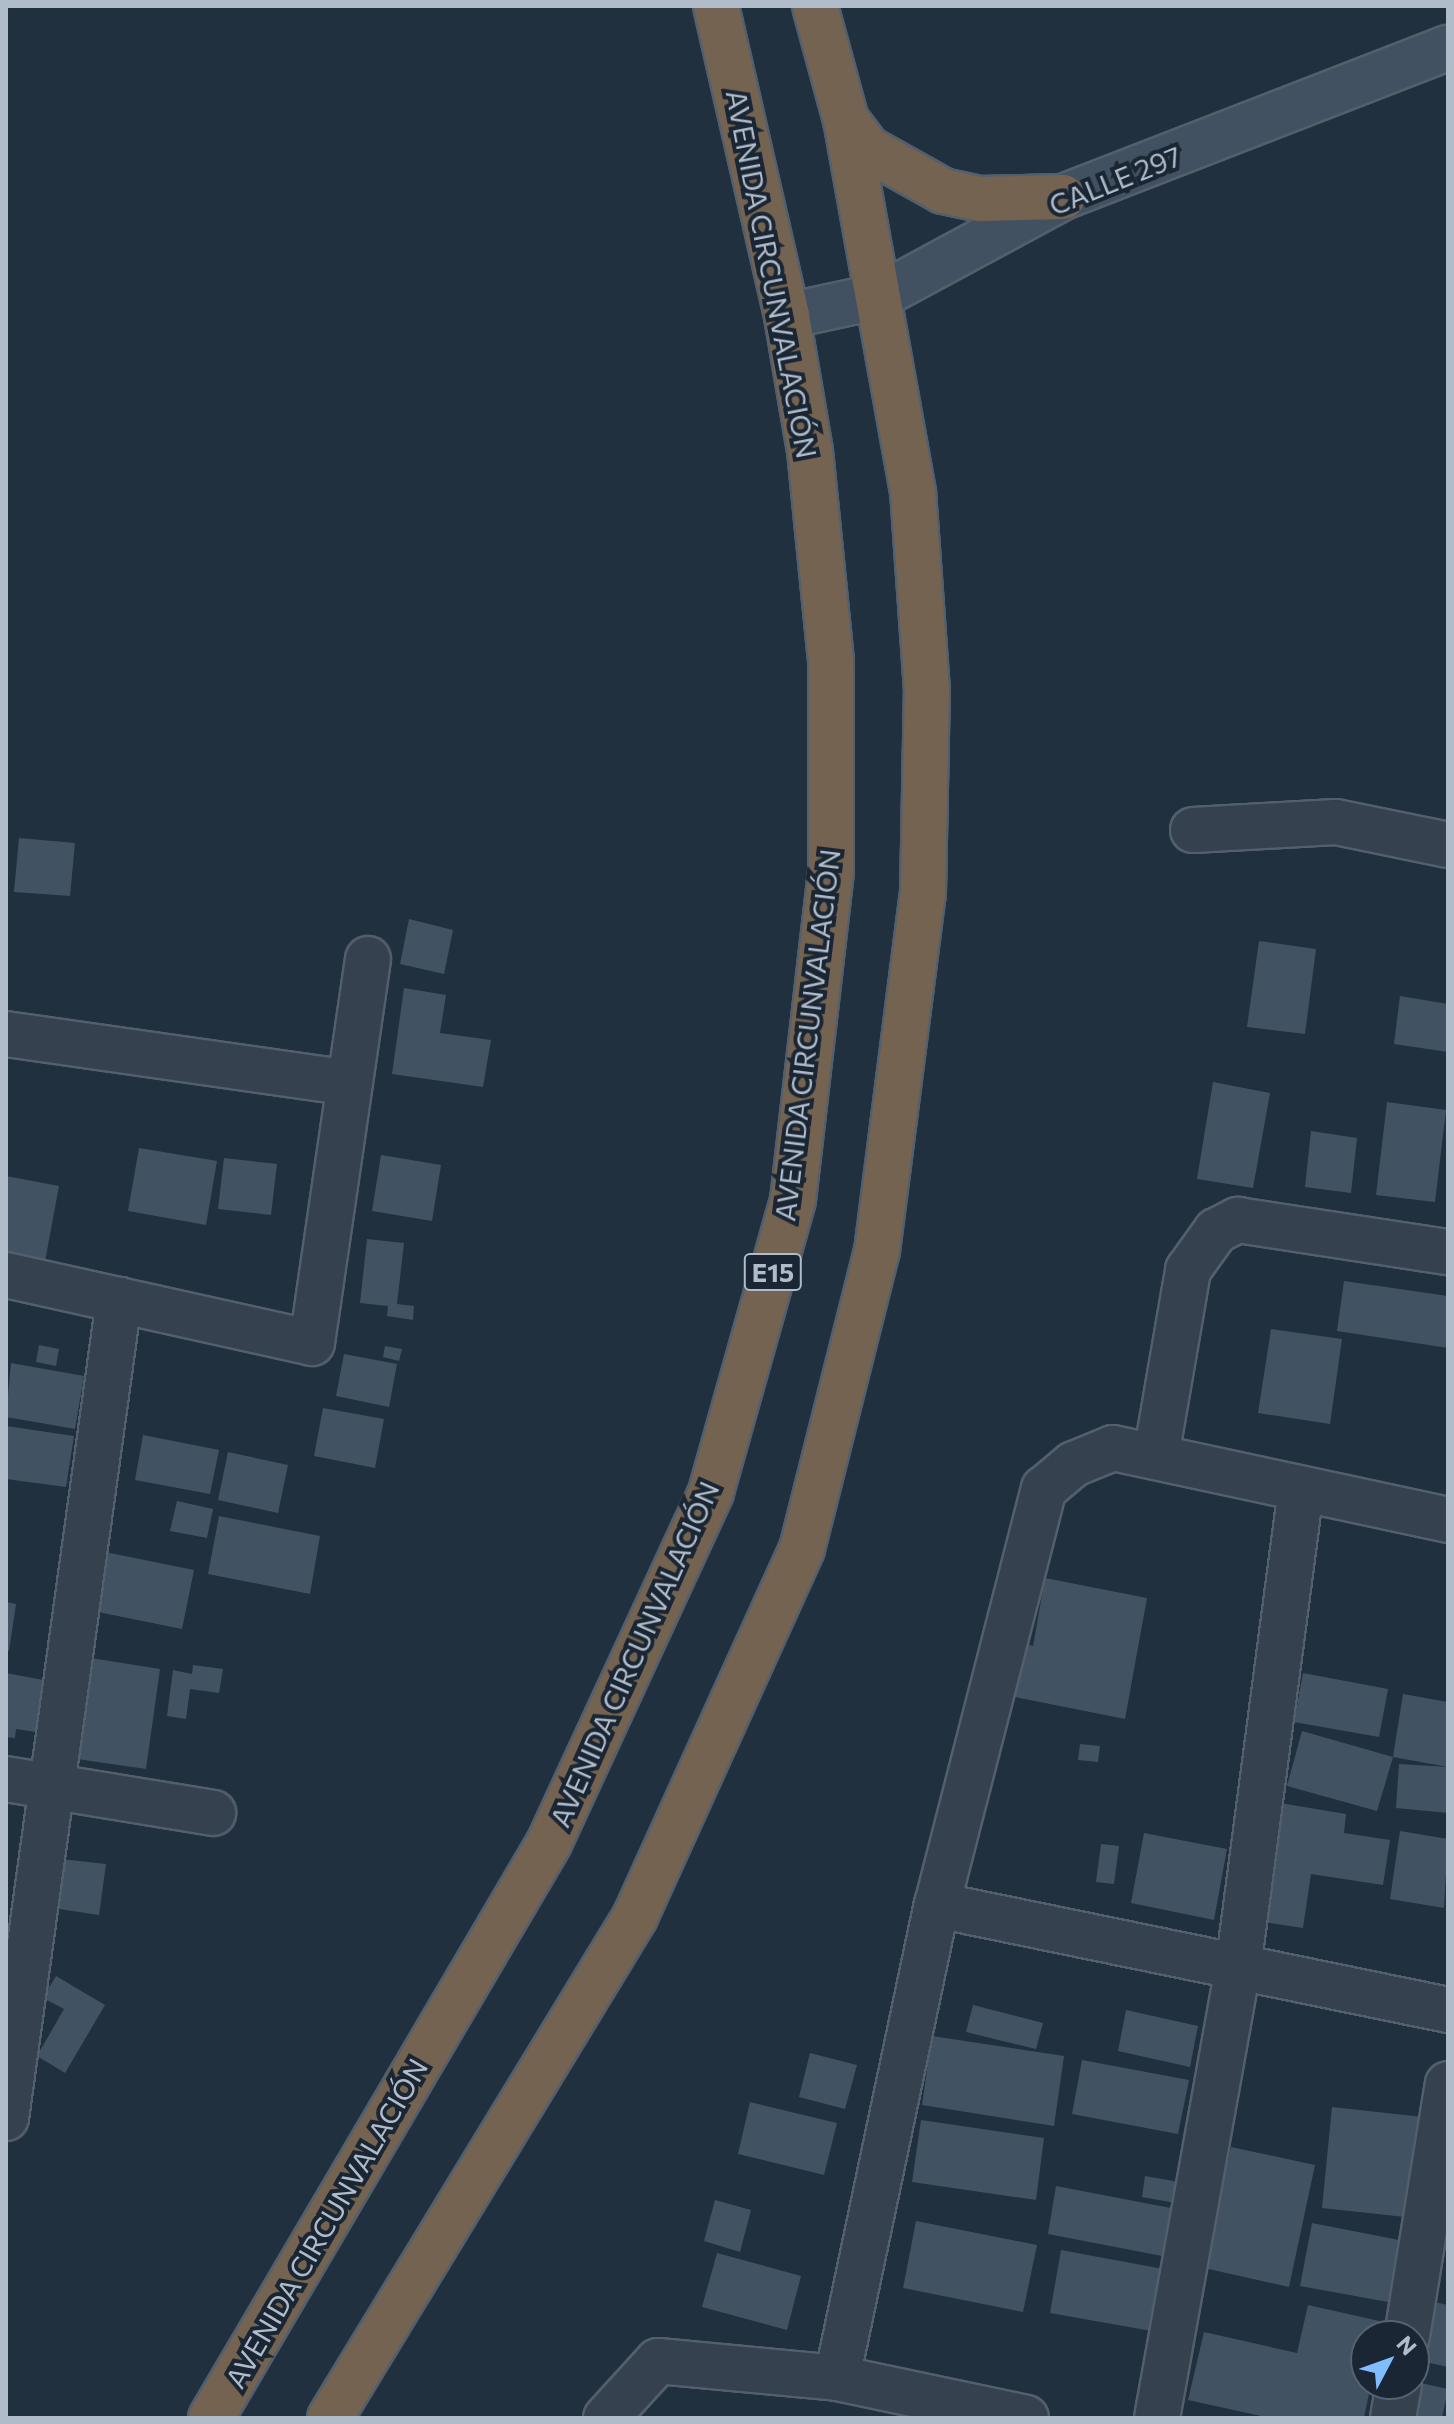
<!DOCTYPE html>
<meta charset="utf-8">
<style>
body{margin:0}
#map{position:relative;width:1454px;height:2424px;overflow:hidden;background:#20303e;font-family:Commissioner,sans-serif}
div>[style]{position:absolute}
.building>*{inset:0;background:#415262}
.roads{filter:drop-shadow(2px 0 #535f6c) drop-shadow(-2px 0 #535f6c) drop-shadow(0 2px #535f6c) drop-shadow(0 -2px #535f6c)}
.street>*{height:44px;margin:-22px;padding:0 22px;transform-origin:22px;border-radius:22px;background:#35414e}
.secondary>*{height:44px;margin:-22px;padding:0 22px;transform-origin:22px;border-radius:22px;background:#425161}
.highway>*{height:44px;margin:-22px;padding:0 22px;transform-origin:22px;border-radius:22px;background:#756351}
span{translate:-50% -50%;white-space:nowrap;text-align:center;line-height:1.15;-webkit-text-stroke:8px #1a2633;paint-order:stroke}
.shield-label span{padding:2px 6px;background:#1a2633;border:2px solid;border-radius:6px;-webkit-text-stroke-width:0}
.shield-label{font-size:26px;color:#b0bcc9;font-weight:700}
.street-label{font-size:28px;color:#b0bcc9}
.frame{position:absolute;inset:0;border:8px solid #b0bcc9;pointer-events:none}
.north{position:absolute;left:1350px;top:2320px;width:80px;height:80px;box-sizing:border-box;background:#1a2633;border:2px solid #56626f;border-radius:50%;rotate:49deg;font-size:22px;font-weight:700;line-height:32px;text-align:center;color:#b0bcc9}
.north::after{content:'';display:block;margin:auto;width:28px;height:36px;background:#7fbdff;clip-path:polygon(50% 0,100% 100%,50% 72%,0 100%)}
</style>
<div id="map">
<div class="building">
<div style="clip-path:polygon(19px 838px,75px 843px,70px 896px,14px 892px)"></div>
<div style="clip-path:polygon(409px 919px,453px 930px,444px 974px,400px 964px)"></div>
<div style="clip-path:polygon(1259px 941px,1316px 949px,1305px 1034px,1247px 1027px)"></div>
<div style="clip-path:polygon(404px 988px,446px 995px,440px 1033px,491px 1040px,483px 1087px,392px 1074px)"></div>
<div style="clip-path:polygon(1400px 996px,1448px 1004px,1448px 1052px,1394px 1044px)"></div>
<div style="clip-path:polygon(1213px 1082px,1270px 1093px,1253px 1188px,1197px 1179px)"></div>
<div style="clip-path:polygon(1387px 1102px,1446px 1110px,1435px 1202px,1376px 1195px)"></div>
<div style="clip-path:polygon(1311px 1131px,1357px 1138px,1351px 1193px,1305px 1187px)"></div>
<div style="clip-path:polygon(139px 1148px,217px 1161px,206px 1225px,128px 1211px)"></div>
<div style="clip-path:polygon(381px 1155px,441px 1165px,432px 1221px,372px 1211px)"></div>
<div style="clip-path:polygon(224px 1158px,277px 1164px,271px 1215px,218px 1209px)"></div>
<div style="clip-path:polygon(6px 1176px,59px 1186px,44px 1267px,6px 1260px)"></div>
<div style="clip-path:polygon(367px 1239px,404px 1243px,397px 1304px,414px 1306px,413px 1320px,387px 1316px,388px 1306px,360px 1303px)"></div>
<div style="clip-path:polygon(1344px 1281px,1448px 1296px,1448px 1348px,1337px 1331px)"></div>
<div style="clip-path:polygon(1271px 1329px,1342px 1339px,1330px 1424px,1258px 1413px)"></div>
<div style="clip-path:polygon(39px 1345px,59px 1349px,56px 1366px,36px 1362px)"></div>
<div style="clip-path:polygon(385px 1346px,402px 1349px,399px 1361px,383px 1357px)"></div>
<div style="clip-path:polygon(344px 1354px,397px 1364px,389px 1407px,336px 1396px)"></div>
<div style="clip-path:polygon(11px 1363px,84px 1376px,75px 1429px,6px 1417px)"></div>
<div style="clip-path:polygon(323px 1408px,384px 1419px,375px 1468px,314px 1456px)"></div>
<div style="clip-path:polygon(6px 1426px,74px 1436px,66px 1487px,6px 1479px)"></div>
<div style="clip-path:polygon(143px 1435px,219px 1450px,210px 1494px,135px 1480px)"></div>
<div style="clip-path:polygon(228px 1452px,288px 1465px,278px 1513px,218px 1500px)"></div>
<div style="clip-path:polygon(177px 1501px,213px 1509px,207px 1538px,170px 1531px)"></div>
<div style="clip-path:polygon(219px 1516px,320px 1536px,310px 1594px,208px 1574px)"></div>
<div style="clip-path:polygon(105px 1552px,194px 1570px,182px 1629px,93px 1611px)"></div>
<div style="clip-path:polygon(1045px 1578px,1147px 1598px,1125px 1719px,1010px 1696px,1020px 1643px,1033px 1646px)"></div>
<div style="clip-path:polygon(6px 1602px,16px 1604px,9px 1651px,6px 1650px)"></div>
<div style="clip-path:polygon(91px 1658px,160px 1669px,146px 1769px,77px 1759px)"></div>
<div style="clip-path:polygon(193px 1665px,223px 1669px,219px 1693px,190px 1689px,186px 1719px,167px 1716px,173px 1670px,192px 1674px)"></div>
<div style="clip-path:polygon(6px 1673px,43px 1680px,36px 1732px,16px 1729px,15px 1738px,6px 1737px)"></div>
<div style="clip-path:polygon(1303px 1673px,1388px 1689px,1379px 1737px,1294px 1722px)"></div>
<div style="clip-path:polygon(1403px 1694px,1448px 1702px,1448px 1767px,1393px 1757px)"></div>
<div style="clip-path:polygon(1302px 1731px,1393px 1757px,1377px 1811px,1287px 1786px)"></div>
<div style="clip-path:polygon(1080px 1744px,1100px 1746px,1098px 1762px,1078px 1760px)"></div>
<div style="clip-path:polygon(1399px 1764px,1448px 1767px,1448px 1813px,1396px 1808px)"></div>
<div style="clip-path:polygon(1280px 1803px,1346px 1814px,1344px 1833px,1390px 1840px,1383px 1885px,1311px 1874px,1303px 1928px,1263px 1922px)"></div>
<div style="clip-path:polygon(1400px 1831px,1448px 1839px,1444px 1908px,1390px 1899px)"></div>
<div style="clip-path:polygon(1144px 1833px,1227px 1849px,1214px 1920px,1131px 1903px)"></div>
<div style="clip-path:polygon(1101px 1844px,1119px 1846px,1114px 1884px,1096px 1882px)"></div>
<div style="clip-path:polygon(52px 1858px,106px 1864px,99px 1915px,46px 1907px)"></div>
<div style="clip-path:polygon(56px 1976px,105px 2005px,65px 2073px,37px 2056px,64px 2009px,43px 1998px)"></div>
<div style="clip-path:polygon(973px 2005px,1043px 2023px,1036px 2049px,966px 2032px)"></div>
<div style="clip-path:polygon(1126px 2010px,1198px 2026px,1190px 2067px,1118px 2051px)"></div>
<div style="clip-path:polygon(932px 2036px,1064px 2056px,1054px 2126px,922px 2105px)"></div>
<div style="clip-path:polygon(810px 2053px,857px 2065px,845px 2109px,799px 2097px)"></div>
<div style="clip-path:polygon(1082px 2060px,1189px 2080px,1178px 2134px,1072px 2114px)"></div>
<div style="clip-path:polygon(750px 2102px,837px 2123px,824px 2175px,738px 2154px)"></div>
<div style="clip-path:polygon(1332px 2107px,1423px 2117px,1414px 2218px,1322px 2208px)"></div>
<div style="clip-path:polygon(921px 2120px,1044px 2138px,1036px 2200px,912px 2182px)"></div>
<div style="clip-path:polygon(1231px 2147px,1315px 2165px,1289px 2287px,1204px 2268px)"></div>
<div style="clip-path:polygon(1145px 2176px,1185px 2183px,1181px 2204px,1142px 2197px)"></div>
<div style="clip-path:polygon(1056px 2186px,1176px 2209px,1167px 2257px,1048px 2234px)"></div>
<div style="clip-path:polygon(715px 2200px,751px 2210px,740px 2252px,704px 2241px)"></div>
<div style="clip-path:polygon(916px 2221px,1037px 2245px,1023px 2312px,903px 2288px)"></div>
<div style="clip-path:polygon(1312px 2223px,1399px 2240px,1388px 2302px,1300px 2286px)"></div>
<div style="clip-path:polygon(1061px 2250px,1174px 2271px,1163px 2333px,1050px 2313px)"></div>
<div style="clip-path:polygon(717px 2253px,801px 2276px,787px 2330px,702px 2307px)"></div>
<div style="clip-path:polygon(1429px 2301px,1448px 2305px,1448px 2367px,1417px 2360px)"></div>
<div style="clip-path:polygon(1308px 2305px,1384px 2322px,1381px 2336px,1366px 2336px,1366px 2384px,1371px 2384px,1364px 2418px,1270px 2418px,1188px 2400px,1204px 2332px,1297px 2353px)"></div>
<div style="clip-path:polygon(1416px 2382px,1448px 2389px,1442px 2418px,1409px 2418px)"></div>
</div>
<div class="roads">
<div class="street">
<div style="left:1193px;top:830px;width:143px;rotate:-3.2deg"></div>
<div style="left:1336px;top:822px;width:114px;rotate:11.6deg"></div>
<div style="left:6px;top:1034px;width:347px;rotate:8.1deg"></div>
<div style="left:6px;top:1275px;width:313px;rotate:12.5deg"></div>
<div style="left:312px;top:1343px;width:388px;rotate:-81.7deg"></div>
<div style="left:1156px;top:1456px;width:189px;rotate:-80.2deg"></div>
<div style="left:1188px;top:1270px;width:48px;rotate:-54.3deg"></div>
<div style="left:1216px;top:1231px;width:25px;rotate:-27deg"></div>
<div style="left:1238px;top:1220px;width:212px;rotate:8.7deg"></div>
<div style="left:6px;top:1779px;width:210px;rotate:9.3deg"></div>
<div style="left:937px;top:1905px;width:522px;rotate:11.61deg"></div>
<div style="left:6px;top:2118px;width:826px;rotate:-82.13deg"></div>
<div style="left:1407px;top:2336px;width:255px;rotate:-80.8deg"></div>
<div style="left:837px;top:2378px;width:483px;rotate:-78.1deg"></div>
<div style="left:937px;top:1905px;width:430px;rotate:-75.6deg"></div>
<div style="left:1044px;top:1489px;width:39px;rotate:-40deg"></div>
<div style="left:1074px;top:1464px;width:42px;rotate:-22.3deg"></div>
<div style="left:1113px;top:1448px;width:343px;rotate:12.1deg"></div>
<div style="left:606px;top:2418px;width:77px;rotate:-47.6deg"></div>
<div style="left:658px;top:2361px;width:180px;rotate:5.4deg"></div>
<div style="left:837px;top:2378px;width:193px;rotate:11.9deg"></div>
<div style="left:1157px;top:2418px;width:457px;rotate:-79.8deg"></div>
<div style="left:1238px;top:1968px;width:483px;rotate:-82.5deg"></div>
<div style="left:1393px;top:2418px;width:35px;rotate:-80deg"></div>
</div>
<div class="secondary">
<div style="left:787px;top:316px;width:95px;rotate:-12.1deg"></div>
<div style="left:880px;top:296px;width:208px;rotate:-28.4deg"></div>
<div style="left:1063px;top:197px;width:413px;rotate:-21.2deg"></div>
</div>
<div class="highway">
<div style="left:846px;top:120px;width:36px;rotate:53deg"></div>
<div style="left:868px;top:149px;width:86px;rotate:29.2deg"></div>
<div style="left:943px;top:191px;width:38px;rotate:12deg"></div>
<div style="left:980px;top:199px;width:83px;rotate:-1.4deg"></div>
<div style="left:211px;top:2418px;width:667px;rotate:-59.55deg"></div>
<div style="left:549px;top:1843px;width:387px;rotate:-65.2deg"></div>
<div style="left:711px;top:1492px;width:303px;rotate:-74.3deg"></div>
<div style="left:793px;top:1200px;width:332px;rotate:-83.4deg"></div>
<div style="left:831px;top:870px;width:209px;rotate:-90deg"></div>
<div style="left:831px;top:661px;width:211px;rotate:-95.7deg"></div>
<div style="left:810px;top:451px;width:137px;rotate:-99.7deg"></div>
<div style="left:787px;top:316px;width:318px;rotate:-102.9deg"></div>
<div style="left:330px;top:2418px;width:587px;rotate:-58.67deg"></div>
<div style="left:635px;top:1917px;width:404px;rotate:-65.6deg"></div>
<div style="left:802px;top:1549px;width:307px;rotate:-75.9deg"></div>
<div style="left:877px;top:1251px;width:360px;rotate:-82.7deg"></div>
<div style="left:923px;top:894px;width:203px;rotate:-88.9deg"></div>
<div style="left:927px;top:691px;width:199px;rotate:-94deg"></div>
<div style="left:913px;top:492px;width:378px;rotate:-100.2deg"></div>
<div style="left:846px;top:120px;width:118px;rotate:-105.2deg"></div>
</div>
</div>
<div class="shield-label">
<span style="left:773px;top:1272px">E15</span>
</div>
<div class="street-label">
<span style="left:1115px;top:180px;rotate:-22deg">CALLE 297</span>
<span style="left:772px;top:274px;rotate:79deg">AVENIDA CIRCUNVALACIÓN</span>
<span style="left:807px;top:1035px;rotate:-83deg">AVENIDA CIRCUNVALACIÓN</span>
<span style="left:634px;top:1654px;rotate:-66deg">AVENIDA CIRCUNVALACIÓN</span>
<span style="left:326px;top:2223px;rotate:-60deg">AVENIDA CIRCUNVALACIÓN</span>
</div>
<div class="frame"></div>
<div class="north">N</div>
</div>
